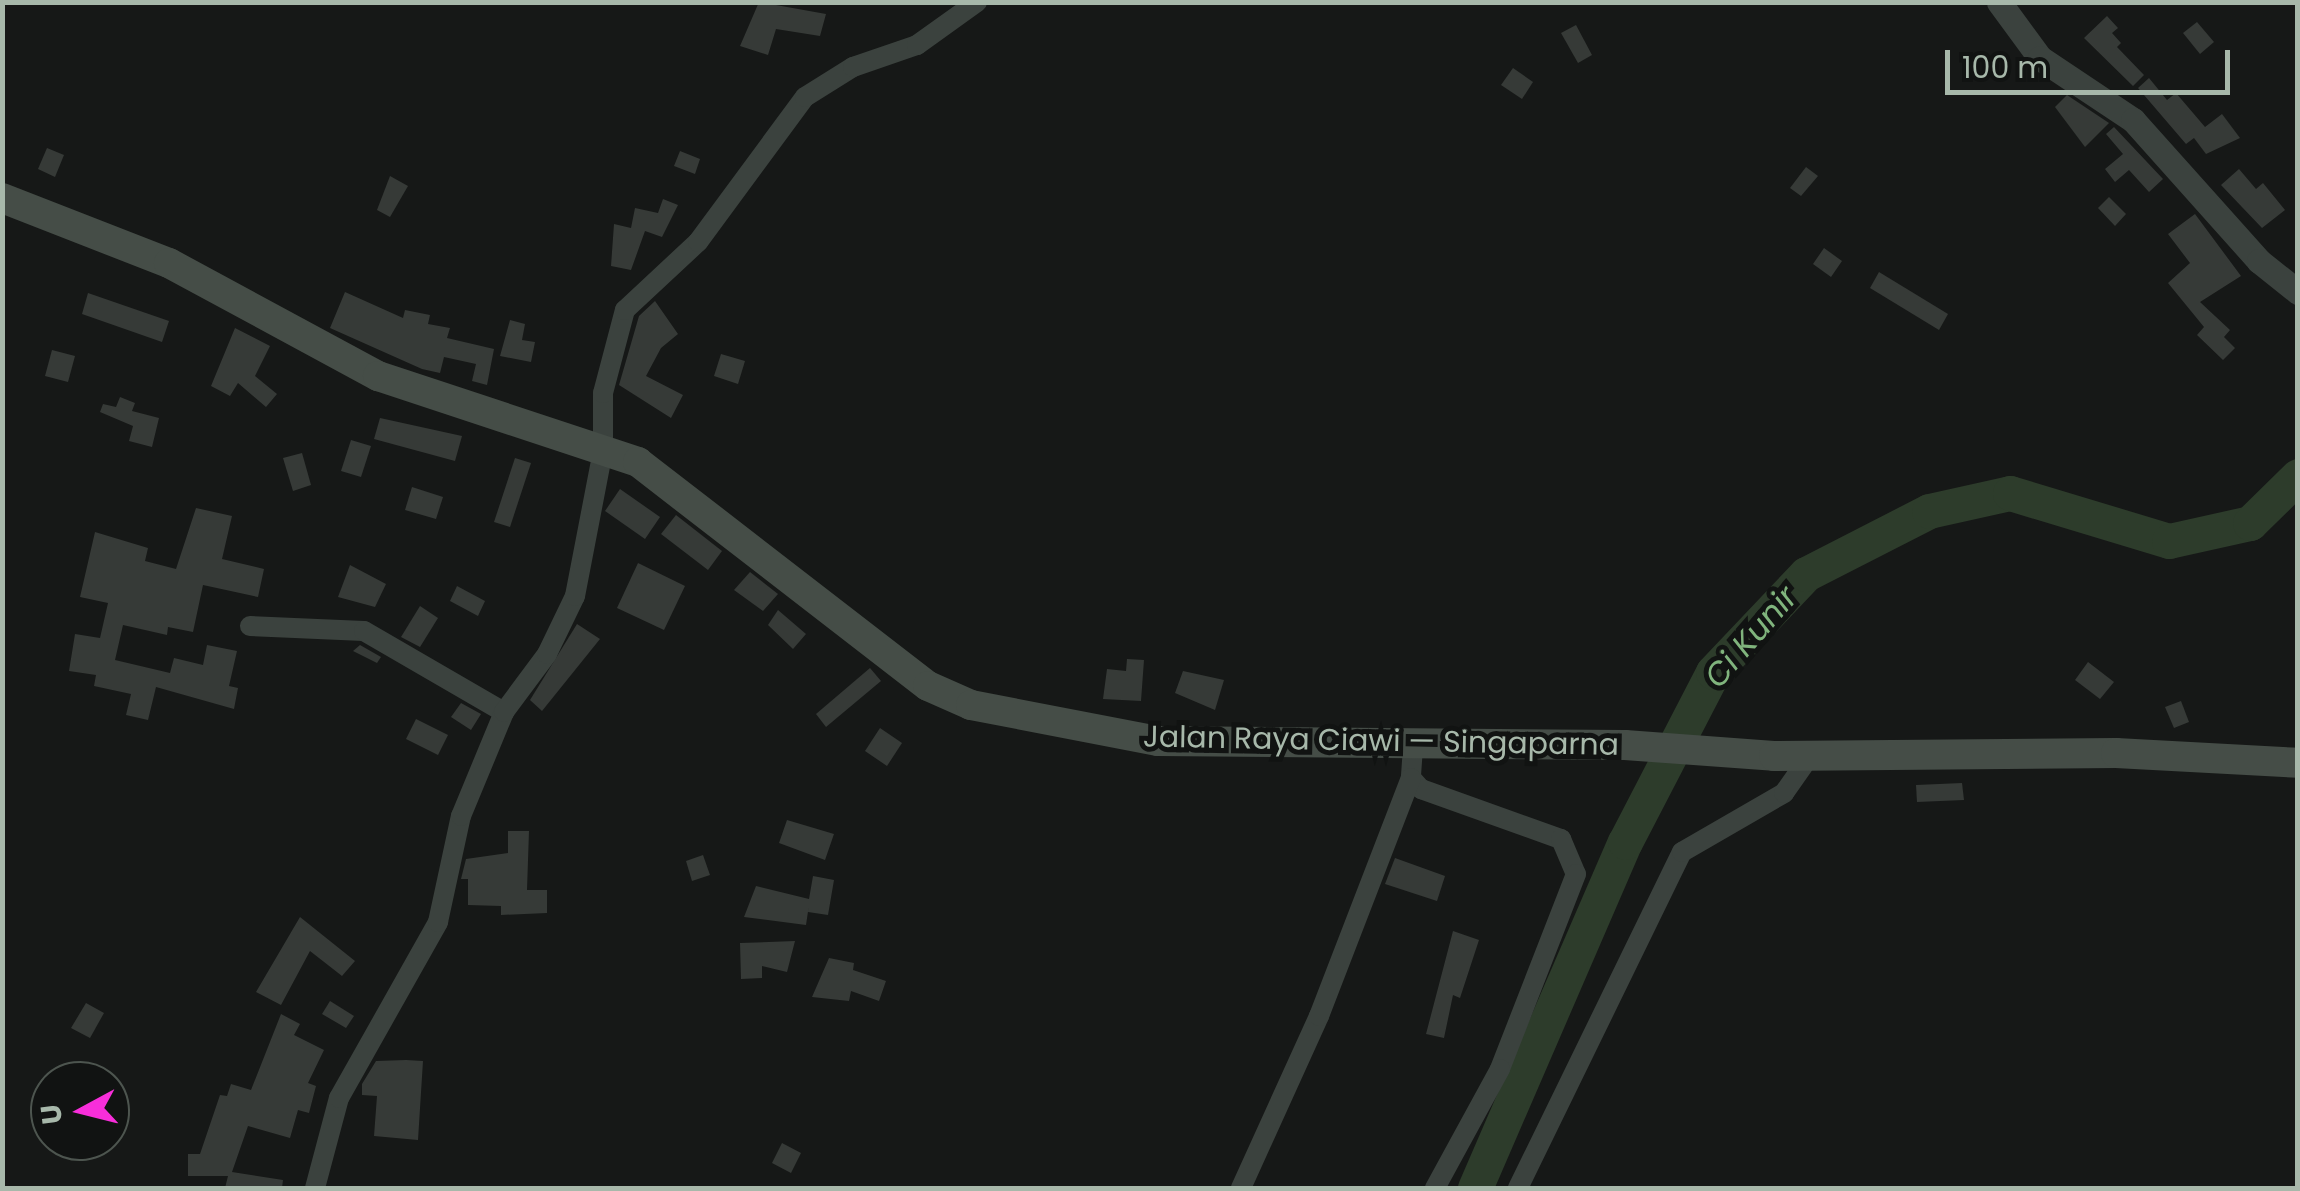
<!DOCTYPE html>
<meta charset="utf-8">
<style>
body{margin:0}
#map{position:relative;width:2300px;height:1191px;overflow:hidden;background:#161817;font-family:Poppins,sans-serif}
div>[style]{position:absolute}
.river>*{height:35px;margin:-17.5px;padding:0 17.5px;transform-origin:17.5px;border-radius:17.5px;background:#2d3c2b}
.building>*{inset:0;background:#363a37}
.minor>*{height:20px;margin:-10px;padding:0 10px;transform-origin:10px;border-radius:10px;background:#3b423e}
.tertiary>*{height:25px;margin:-12.5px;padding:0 12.5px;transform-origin:12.5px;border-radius:12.5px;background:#3b423e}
.secondary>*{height:30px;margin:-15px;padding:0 15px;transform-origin:15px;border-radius:15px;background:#454d47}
span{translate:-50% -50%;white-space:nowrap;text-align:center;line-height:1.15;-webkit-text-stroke:10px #111312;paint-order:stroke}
.street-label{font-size:30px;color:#a7b8aa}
.water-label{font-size:32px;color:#80b47d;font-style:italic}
.frame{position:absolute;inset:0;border:5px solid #a7b8aa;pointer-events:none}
.north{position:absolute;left:30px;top:1061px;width:100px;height:100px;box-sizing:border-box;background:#111312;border:2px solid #4d554f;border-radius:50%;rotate:263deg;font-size:28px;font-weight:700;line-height:40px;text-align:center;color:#a7b8aa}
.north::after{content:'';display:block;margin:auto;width:35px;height:45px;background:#f82eda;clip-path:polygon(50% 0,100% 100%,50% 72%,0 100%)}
.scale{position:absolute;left:1945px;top:50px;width:285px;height:45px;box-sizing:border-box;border:5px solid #a7b8aa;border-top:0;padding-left:12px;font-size:30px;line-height:35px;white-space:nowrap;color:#a7b8aa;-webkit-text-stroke:8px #111312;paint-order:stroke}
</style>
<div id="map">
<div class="river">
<div style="left:1475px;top:1188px;width:377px;rotate:-66.6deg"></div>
<div style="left:1625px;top:842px;width:191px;rotate:-62.6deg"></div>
<div style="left:1713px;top:672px;width:135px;rotate:-46.5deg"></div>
<div style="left:1806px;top:574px;width:138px;rotate:-27.1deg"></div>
<div style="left:1929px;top:511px;width:83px;rotate:-12.5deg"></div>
<div style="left:2010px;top:493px;width:166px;rotate:16.8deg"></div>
<div style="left:2169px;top:541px;width:83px;rotate:-12.5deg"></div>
<div style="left:2250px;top:523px;width:67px;rotate:-44.4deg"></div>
</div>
<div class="building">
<div style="clip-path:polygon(759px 2px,826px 14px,820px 36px,776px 29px,768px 55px,740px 46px)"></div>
<div style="clip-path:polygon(2107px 16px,2118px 28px,2112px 33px,2121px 43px,2117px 47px,2144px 75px,2133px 86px,2084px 38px)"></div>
<div style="clip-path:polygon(2197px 22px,2214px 42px,2200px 54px,2183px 33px)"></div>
<div style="clip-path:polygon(1576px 25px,1592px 55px,1578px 63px,1561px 33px)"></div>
<div style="clip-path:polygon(1513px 68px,1533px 82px,1522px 99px,1501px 85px)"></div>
<div style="clip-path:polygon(2149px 78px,2167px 100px,2176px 93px,2205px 127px,2222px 114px,2240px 138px,2206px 154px,2194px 138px,2186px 144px,2138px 88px)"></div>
<div style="clip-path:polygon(2067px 95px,2109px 123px,2085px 147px,2055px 107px)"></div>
<div style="clip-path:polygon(2114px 127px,2163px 179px,2149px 192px,2129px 170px,2115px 182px,2105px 169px,2123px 154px,2106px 134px)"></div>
<div style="clip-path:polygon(47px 148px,64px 155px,55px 177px,38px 169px)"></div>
<div style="clip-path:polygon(680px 151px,700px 159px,695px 174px,674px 166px)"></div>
<div style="clip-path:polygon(1806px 167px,1818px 176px,1801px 196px,1790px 188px)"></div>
<div style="clip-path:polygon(2239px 169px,2256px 189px,2263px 183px,2285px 210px,2262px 228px,2221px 185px)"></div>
<div style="clip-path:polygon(390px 176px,408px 186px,390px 217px,377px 210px)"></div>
<div style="clip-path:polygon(2109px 197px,2126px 214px,2115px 226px,2098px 208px)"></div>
<div style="clip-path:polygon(663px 199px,678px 205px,662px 237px,645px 231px,631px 270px,611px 266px,614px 224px,631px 228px,635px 208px,658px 213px)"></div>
<div style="clip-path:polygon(2195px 214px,2241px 276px,2200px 302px,2230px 330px,2224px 337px,2235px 348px,2223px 360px,2197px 335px,2204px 327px,2168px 283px,2190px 263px,2168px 234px)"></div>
<div style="clip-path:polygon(1824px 248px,1842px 261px,1831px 277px,1813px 264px)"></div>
<div style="clip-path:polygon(1879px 272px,1948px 314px,1939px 330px,1870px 288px)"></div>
<div style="clip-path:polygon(345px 292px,403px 318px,405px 310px,430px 315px,428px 324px,450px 328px,447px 338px,494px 349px,487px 385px,472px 381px,476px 364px,444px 357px,440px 373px,422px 369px,330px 328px)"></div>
<div style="clip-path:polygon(88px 293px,169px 321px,162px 342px,82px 314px)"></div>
<div style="clip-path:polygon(655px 301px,678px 334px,661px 348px,646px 376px,683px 395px,671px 418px,619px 385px,639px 316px)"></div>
<div style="clip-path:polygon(510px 320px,525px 324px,522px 340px,535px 342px,531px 362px,500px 356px)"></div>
<div style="clip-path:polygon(235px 328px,270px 346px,255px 376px,277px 394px,266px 407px,238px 383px,230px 396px,211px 386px)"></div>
<div style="clip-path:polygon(52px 350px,75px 356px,68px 382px,45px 376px)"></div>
<div style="clip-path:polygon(721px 354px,745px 361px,738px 384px,714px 376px)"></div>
<div style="clip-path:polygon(120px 397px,135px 403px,132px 411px,159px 418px,152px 447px,129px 441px,133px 426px,100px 412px,103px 404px,116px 407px)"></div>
<div style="clip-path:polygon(380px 418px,462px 436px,455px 461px,374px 439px)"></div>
<div style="clip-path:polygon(351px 440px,371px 446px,361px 477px,341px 471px)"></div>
<div style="clip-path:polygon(302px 453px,311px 485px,293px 491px,283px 458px)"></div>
<div style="clip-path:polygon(515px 458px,531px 463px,510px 527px,494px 522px)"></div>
<div style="clip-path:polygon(412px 487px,443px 497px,436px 519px,405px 510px)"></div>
<div style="clip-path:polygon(620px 489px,660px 517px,645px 539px,605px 511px)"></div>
<div style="clip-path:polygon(196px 508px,232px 516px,222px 559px,264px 569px,258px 597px,203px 585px,193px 632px,168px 627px,167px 635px,123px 625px,115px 660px,170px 673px,174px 658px,203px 665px,207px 645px,237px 651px,229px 686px,238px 688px,234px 709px,156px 687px,148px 720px,126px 715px,131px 694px,94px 686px,96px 675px,69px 671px,75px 634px,100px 638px,108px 603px,80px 597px,95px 532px,148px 548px,145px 561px,176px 569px)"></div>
<div style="clip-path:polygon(676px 515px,722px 551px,708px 570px,661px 534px)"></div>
<div style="clip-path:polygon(638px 563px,685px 586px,664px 630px,617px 608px)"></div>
<div style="clip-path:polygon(350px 565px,386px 584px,375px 607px,338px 597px)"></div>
<div style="clip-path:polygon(750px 572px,778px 594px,763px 611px,734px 590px)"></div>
<div style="clip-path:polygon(457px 586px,485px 601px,478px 616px,450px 601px)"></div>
<div style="clip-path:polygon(420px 606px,438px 618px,420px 647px,401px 637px)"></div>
<div style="clip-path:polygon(778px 610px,806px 634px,793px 649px,768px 625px)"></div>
<div style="clip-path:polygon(577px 624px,600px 639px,542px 711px,530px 700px)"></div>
<div style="clip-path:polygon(360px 645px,381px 657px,377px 663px,353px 651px)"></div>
<div style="clip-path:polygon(1127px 659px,1144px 660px,1141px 701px,1103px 699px,1107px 669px,1126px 671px)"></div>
<div style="clip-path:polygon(2088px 662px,2114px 682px,2100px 699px,2075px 680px)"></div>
<div style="clip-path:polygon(870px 668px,881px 681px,826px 727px,816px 714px)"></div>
<div style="clip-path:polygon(1183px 671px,1224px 680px,1215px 710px,1175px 693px)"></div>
<div style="clip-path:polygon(2181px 701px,2189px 722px,2174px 728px,2165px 707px)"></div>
<div style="clip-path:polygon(461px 703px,481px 714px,471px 730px,451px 717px)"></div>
<div style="clip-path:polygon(416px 719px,448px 735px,438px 755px,406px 739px)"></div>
<div style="clip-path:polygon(880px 728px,902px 743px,887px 766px,865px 751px)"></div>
<div style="clip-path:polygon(1962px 783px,1964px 800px,1917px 802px,1916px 785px)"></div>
<div style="clip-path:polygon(787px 820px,834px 834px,825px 860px,779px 843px)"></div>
<div style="clip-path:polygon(508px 831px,529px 831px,527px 890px,547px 890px,547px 913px,501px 915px,501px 906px,468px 905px,468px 879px,461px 879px,466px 859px,508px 853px)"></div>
<div style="clip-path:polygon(703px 855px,710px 875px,692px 881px,686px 861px)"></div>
<div style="clip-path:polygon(1395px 858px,1445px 876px,1437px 901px,1385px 884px)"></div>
<div style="clip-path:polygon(813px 876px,834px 880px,828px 915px,808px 912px,809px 905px,806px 925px,744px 917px,756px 886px,809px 899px)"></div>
<div style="clip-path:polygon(300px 917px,355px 961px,342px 976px,310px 951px,281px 1005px,256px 992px)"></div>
<div style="clip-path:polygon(1453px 931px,1479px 940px,1460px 998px,1453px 995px,1444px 1038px,1426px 1034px)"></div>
<div style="clip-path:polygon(795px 941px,787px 972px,762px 966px,762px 978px,741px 979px,740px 943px)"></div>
<div style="clip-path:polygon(829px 958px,854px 963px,853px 970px,886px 981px,879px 1001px,851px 991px,849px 1001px,812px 997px)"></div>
<div style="clip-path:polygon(330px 1001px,354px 1016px,346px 1028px,322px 1014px)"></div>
<div style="clip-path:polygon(86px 1003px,104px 1013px,90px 1038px,71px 1028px)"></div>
<div style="clip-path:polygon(281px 1014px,300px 1024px,294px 1035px,324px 1050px,308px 1083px,316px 1086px,309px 1113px,298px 1110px,290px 1138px,248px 1126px,232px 1172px,283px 1180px,282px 1188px,225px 1188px,228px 1176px,188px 1176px,188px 1154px,200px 1154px,220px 1095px,227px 1096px,231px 1084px,251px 1090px)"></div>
<div style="clip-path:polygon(406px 1060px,423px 1061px,418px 1140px,374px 1136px,377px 1096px,362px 1095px,362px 1084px,376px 1061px)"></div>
<div style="clip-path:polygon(782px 1143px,801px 1153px,791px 1173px,772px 1163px)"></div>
</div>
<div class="minor">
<div style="left:250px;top:626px;width:114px;rotate:2.5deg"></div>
<div style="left:364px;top:631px;width:162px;rotate:30.1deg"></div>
<div style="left:1413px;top:747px;width:31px;rotate:94deg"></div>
<div style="left:1411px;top:778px;width:15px;rotate:48deg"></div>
<div style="left:1421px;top:789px;width:149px;rotate:19.7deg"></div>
<div style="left:1561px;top:839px;width:38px;rotate:67deg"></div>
<div style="left:1576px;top:874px;width:209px;rotate:111.3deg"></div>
<div style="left:1500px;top:1069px;width:136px;rotate:118.6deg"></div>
<div style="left:315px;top:1188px;width:93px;rotate:-75.1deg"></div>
<div style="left:339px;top:1098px;width:202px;rotate:-60.6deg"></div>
<div style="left:438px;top:922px;width:108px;rotate:-77.8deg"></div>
<div style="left:461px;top:816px;width:113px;rotate:-67.5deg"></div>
<div style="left:504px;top:712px;width:72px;rotate:-53.4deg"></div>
<div style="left:547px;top:654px;width:64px;rotate:-64.2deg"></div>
<div style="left:575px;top:596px;width:148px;rotate:-79.1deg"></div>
<div style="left:603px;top:451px;width:58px;rotate:-90deg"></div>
<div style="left:603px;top:393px;width:86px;rotate:-75.2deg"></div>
<div style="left:625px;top:310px;width:100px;rotate:-43deg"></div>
<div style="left:698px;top:242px;width:180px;rotate:-53.6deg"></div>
<div style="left:805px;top:97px;width:57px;rotate:-32deg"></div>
<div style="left:853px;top:67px;width:68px;rotate:-19deg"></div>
<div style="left:917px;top:45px;width:74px;rotate:-35.6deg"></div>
<div style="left:1241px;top:1188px;width:189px;rotate:-65.6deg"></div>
<div style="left:1319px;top:1016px;width:255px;rotate:-68.9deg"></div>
<div style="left:1518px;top:1188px;width:374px;rotate:-64deg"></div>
<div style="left:1682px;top:852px;width:118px;rotate:-30deg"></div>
<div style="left:1784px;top:793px;width:45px;rotate:-54.9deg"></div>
</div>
<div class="tertiary">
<div style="left:1999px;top:2px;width:69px;rotate:53.8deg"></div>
<div style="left:2040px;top:58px;width:112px;rotate:33.7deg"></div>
<div style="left:2133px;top:120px;width:189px;rotate:48.2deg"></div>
<div style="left:2259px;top:261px;width:50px;rotate:38.5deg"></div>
</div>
<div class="secondary">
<div style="left:2px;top:198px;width:179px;rotate:21.3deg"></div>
<div style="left:169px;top:263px;width:238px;rotate:28.4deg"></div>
<div style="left:378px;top:376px;width:274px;rotate:18.3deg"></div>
<div style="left:638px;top:462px;width:366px;rotate:37.7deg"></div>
<div style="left:928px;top:686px;width:47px;rotate:23.8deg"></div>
<div style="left:971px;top:705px;width:190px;rotate:10.9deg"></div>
<div style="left:1158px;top:741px;width:467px;rotate:0.5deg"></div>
<div style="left:1625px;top:745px;width:149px;rotate:4.2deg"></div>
<div style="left:1774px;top:756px;width:342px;rotate:-0.5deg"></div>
<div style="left:2116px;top:753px;width:182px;rotate:3.1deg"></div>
</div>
<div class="street-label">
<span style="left:1381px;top:741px;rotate:1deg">Jalan Raya Ciawi — Singaparna</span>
</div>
<div class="water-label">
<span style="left:1751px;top:637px;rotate:-49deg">Ci Kunir</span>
</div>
<div class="frame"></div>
<div class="north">U</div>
<div class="scale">100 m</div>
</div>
